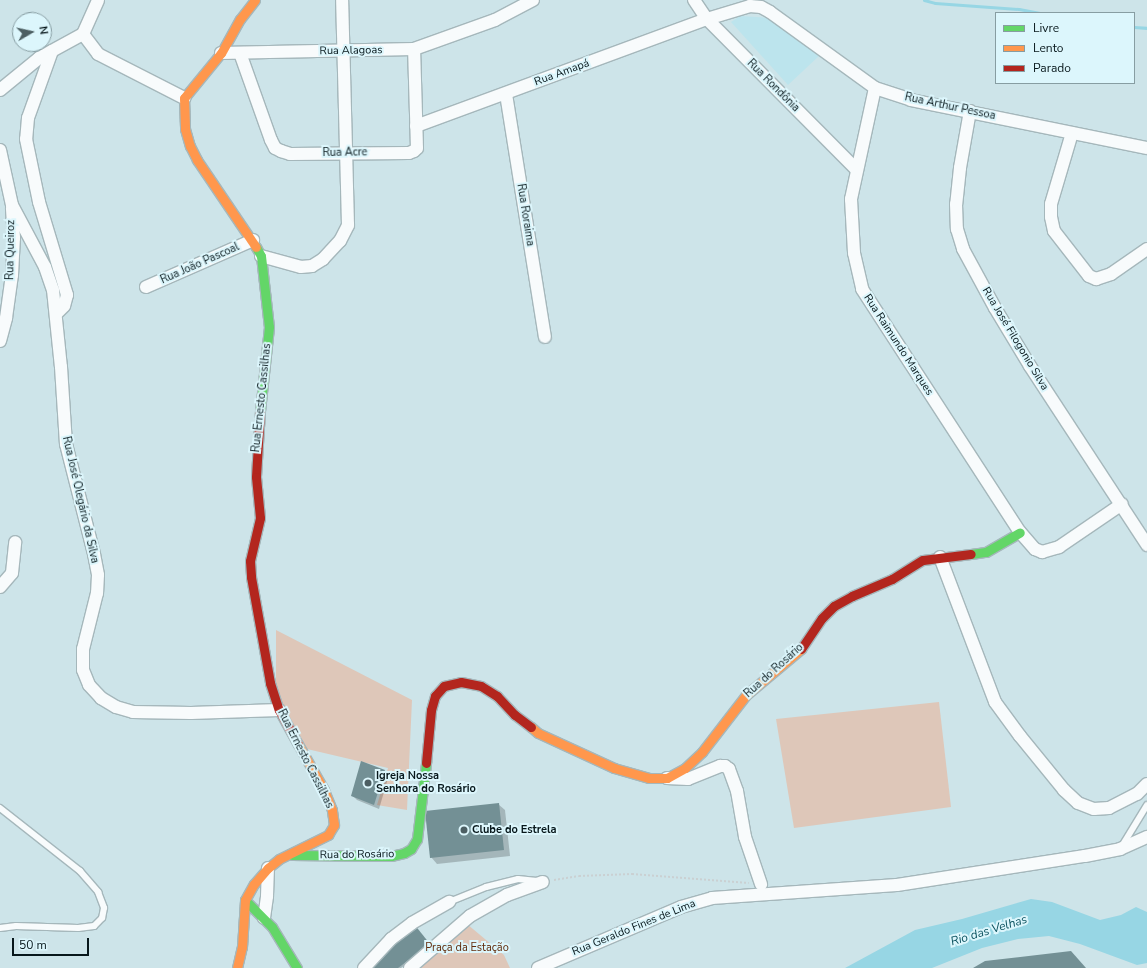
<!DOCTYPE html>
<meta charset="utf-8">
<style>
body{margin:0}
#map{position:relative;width:1147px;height:968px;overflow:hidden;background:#cde4e9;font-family:"Nunito Sans",sans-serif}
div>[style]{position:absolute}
.built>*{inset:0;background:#bce4ed}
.green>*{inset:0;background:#dec7b9}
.water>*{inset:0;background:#97d6e4}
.shadow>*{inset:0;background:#0003}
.stream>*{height:3px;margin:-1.5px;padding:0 1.5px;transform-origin:1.5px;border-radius:1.5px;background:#97d6e4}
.building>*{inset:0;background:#739095}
.path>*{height:2px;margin-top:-1px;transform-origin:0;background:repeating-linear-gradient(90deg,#cad0d2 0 2px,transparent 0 4px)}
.roads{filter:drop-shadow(1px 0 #a5b7bb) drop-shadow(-1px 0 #a5b7bb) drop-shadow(0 1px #a5b7bb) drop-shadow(0 -1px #a5b7bb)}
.lane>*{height:6px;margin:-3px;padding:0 3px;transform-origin:3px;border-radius:3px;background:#f8fbfc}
.street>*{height:12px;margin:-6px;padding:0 6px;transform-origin:6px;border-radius:6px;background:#f8fbfc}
.fast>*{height:9px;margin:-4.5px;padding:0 4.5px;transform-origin:4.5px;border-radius:4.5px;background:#63d668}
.slow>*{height:9px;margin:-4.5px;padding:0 4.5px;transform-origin:4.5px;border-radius:4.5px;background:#ff974d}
.jam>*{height:9px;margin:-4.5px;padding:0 4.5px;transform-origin:4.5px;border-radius:4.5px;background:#b3261e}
.dots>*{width:11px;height:11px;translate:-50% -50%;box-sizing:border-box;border:2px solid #dcf6fc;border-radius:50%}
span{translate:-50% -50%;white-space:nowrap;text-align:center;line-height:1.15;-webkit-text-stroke:4px #dcf6fc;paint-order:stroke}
.street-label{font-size:11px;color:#07171b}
.poi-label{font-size:11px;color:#07171b;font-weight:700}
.left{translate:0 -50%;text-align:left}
.park-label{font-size:11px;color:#612b0a}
.water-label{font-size:12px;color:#0a515e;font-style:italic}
.legend{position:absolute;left:995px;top:12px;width:140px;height:72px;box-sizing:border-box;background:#dcf6fc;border:1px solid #879da2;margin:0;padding:5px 7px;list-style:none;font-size:12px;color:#07171b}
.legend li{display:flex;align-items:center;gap:8px;height:20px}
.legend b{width:20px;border:1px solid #879da2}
.north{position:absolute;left:12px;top:12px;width:40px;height:40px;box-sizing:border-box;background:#dcf6fc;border:1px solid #879da2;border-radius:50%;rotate:81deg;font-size:11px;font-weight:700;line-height:16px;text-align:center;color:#07171b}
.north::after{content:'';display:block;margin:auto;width:14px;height:18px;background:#4c5f63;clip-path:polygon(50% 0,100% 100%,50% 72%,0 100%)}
.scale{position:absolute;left:12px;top:938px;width:77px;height:18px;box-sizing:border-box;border:2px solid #07171b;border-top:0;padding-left:5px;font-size:12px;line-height:14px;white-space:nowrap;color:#07171b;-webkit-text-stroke:3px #dcf6fc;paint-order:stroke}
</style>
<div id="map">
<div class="built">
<div style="clip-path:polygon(740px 16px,770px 18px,820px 55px,788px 85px,731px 22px)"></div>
</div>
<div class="green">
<div style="clip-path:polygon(276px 630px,412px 700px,407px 810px,377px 805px,388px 768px,307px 749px,276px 699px)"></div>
<div style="clip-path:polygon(939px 702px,951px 807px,794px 828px,776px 719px)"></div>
<div style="clip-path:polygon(467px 924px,504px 955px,510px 968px,413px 968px)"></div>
</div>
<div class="water">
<div style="clip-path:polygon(1031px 899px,1052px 902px,1100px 920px,1121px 915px,1136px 907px,1147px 912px,1147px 963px,1137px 965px,1080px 944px,1049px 936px,1018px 939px,982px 948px,932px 968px,845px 968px,915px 930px,962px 919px)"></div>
</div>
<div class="shadow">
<div style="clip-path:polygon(384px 771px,389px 775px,379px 809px,357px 800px,352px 795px)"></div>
<div style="clip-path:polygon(498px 804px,505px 810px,510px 856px,437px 864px,431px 857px)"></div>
<div style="clip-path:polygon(430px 946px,401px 968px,372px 968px)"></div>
</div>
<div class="stream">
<div style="left:924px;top:0;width:11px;rotate:15deg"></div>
<div style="left:935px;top:3px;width:84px;rotate:4.1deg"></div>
<div style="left:1019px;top:9px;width:21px;rotate:11deg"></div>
<div style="left:1134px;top:27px;width:13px;rotate:4deg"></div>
</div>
<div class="building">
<div style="clip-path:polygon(361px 761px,385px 770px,374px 805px,351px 796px)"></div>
<div style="clip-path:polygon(499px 803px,504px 850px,430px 858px,425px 811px)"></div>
<div style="clip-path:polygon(414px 924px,430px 944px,398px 968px,371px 968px)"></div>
<div style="clip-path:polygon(1071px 951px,1086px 968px,973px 968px,985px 961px)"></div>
</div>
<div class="path">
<div style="left:554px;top:880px;width:25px;rotate:-9deg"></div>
<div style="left:579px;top:876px;width:53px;rotate:-2.2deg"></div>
<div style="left:632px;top:874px;width:117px;rotate:4.4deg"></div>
</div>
<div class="roads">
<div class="lane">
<div style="left:0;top:808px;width:102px;rotate:38.2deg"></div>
<div style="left:80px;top:871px;width:28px;rotate:49deg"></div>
<div style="left:98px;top:892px;width:17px;rotate:69deg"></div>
<div style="left:104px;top:908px;width:10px;rotate:101deg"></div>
<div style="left:102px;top:918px;width:11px;rotate:135deg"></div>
<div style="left:94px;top:926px;width:16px;rotate:173deg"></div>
<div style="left:78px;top:928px;width:62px;rotate:-178.2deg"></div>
<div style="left:16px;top:926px;width:16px;rotate:173deg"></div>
<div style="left:1122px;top:846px;width:48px;rotate:-58.6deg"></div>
<div style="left:449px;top:902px;width:40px;rotate:-22deg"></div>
<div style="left:486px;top:887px;width:33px;rotate:-14deg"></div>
<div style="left:518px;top:879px;width:19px;rotate:6deg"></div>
</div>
<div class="street">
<div style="left:694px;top:0;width:23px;rotate:56deg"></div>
<div style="left:707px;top:19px;width:211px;rotate:45.2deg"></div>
<div style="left:83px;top:34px;width:25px;rotate:53deg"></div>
<div style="left:98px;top:54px;width:97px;rotate:27.1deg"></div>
<div style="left:83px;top:34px;width:37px;rotate:-66deg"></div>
<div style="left:52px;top:51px;width:71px;rotate:109.7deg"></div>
<div style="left:28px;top:118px;width:21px;rotate:95deg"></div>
<div style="left:26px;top:139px;width:64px;rotate:78.3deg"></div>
<div style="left:39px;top:202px;width:97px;rotate:73.2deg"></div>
<div style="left:67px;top:295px;width:11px;rotate:105deg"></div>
<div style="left:64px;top:306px;width:10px;rotate:135deg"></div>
<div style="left:221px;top:53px;width:193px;rotate:-1.2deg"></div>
<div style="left:414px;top:49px;width:86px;rotate:-19.7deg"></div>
<div style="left:495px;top:20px;width:43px;rotate:-27.8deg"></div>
<div style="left:240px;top:53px;width:92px;rotate:70.4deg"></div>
<div style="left:271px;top:140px;width:9px;rotate:63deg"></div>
<div style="left:275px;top:148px;width:7px;rotate:27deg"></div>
<div style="left:281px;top:151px;width:9px;rotate:18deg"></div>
<div style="left:290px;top:154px;width:119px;rotate:-0.5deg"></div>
<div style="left:409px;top:153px;width:5px;rotate:-22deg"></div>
<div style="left:414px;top:151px;width:4px;rotate:-45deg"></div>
<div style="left:417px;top:148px;width:99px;rotate:-91.7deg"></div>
<div style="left:875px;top:88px;width:114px;rotate:102.2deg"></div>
<div style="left:851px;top:199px;width:54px;rotate:86.8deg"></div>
<div style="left:854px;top:253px;width:37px;rotate:77deg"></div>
<div style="left:862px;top:289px;width:290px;rotate:57deg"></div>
<div style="left:1020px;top:532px;width:23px;rotate:49deg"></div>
<div style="left:1035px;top:549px;width:8px;rotate:23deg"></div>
<div style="left:1042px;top:552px;width:18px;rotate:-16deg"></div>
<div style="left:1059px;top:547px;width:76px;rotate:-34.3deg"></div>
<div style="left:0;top:90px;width:50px;rotate:-39.4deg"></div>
<div style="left:39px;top:58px;width:50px;rotate:-28.6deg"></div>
<div style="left:506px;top:94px;width:246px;rotate:80.9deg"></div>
<div style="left:970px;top:111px;width:58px;rotate:100deg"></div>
<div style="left:960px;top:168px;width:36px;rotate:96deg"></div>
<div style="left:956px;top:204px;width:25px;rotate:88deg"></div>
<div style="left:957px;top:229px;width:21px;rotate:73deg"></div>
<div style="left:963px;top:249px;width:67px;rotate:61.5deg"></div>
<div style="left:995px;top:308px;width:68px;rotate:58.9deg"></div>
<div style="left:1030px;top:366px;width:214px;rotate:56.8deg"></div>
<div style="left:416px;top:126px;width:310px;rotate:-20.2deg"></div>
<div style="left:707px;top:19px;width:45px;rotate:-16.8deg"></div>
<div style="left:750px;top:6px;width:11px;rotate:5deg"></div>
<div style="left:761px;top:7px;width:10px;rotate:29deg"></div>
<div style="left:770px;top:12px;width:130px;rotate:35.9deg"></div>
<div style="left:875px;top:88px;width:38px;rotate:18deg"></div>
<div style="left:911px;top:100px;width:241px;rotate:11.5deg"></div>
<div style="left:1072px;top:133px;width:74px;rotate:106.5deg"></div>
<div style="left:1051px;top:204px;width:13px;rotate:90deg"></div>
<div style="left:1051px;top:217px;width:14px;rotate:78deg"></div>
<div style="left:1054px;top:231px;width:57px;rotate:52.1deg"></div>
<div style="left:1089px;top:276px;width:8px;rotate:23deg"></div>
<div style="left:1096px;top:279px;width:16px;rotate:-18deg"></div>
<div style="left:1111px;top:274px;width:44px;rotate:-34.8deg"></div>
<div style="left:0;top:150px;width:56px;rotate:77.7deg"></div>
<div style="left:12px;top:205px;width:70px;rotate:62deg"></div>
<div style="left:45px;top:267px;width:24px;rotate:71deg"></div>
<div style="left:53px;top:290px;width:77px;rotate:84.1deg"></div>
<div style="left:61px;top:367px;width:77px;rotate:86.3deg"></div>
<div style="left:66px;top:444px;width:114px;rotate:75.7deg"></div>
<div style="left:94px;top:554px;width:21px;rotate:79deg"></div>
<div style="left:98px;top:575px;width:18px;rotate:93deg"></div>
<div style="left:97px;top:593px;width:58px;rotate:104deg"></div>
<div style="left:83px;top:649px;width:21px;rotate:90deg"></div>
<div style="left:83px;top:670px;width:16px;rotate:68deg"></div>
<div style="left:89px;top:685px;width:18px;rotate:47deg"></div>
<div style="left:101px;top:698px;width:17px;rotate:31deg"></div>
<div style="left:116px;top:707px;width:18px;rotate:16deg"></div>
<div style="left:133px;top:712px;width:58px;rotate:1deg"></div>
<div style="left:191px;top:713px;width:88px;rotate:-2deg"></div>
<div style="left:261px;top:256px;width:41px;rotate:15.4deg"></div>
<div style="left:301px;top:267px;width:11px;rotate:-5deg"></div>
<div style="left:312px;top:266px;width:13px;rotate:-32deg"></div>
<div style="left:323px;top:259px;width:25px;rotate:-47deg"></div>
<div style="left:340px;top:241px;width:18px;rotate:-63deg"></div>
<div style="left:348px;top:225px;width:225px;rotate:-91.5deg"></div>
<div style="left:146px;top:287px;width:117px;rotate:-23.7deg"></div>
<div style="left:0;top:341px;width:24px;rotate:-75deg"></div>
<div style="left:6px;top:318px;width:43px;rotate:-82.1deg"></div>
<div style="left:12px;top:275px;width:37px;rotate:-87deg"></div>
<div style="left:14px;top:238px;width:30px;rotate:-94deg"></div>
<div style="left:940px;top:557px;width:155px;rotate:69.2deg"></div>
<div style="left:995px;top:702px;width:42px;rotate:53.7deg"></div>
<div style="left:1020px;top:736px;width:70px;rotate:50.8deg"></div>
<div style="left:1064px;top:790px;width:19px;rotate:43deg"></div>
<div style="left:1078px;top:803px;width:17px;rotate:21deg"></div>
<div style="left:1094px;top:809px;width:15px;rotate:-4deg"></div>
<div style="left:1109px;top:808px;width:31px;rotate:-27deg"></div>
<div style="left:1137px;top:794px;width:14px;rotate:-45deg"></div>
<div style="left:0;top:587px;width:18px;rotate:-49deg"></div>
<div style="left:12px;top:573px;width:31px;rotate:-84deg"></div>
<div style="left:667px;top:778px;width:21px;rotate:3deg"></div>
<div style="left:688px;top:779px;width:35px;rotate:-22deg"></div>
<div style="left:720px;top:766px;width:5px"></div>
<div style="left:725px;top:766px;width:5px;rotate:37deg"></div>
<div style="left:729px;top:769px;width:23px;rotate:70deg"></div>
<div style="left:737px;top:791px;width:47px;rotate:80.1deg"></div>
<div style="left:745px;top:837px;width:50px;rotate:71.2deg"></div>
<div style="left:264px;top:918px;width:22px;rotate:-82deg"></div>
<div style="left:267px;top:896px;width:28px;rotate:-88deg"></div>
<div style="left:364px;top:968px;width:40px;rotate:-47deg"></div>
<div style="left:391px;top:939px;width:26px;rotate:-37deg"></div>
<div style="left:412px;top:923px;width:43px;rotate:-29.6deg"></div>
<div style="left:410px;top:968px;width:79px;rotate:-40.9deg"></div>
<div style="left:470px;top:916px;width:43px;rotate:-29.6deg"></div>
<div style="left:507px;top:895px;width:38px;rotate:-20deg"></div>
<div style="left:538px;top:968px;width:155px;rotate:-23.1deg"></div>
<div style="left:681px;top:907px;width:32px;rotate:-16deg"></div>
<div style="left:712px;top:898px;width:185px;rotate:-4deg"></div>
<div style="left:897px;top:885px;width:190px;rotate:-8.8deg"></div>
<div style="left:1085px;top:856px;width:36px;rotate:-11deg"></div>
<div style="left:1120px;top:849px;width:30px;rotate:-24deg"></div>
</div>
<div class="fast">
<div style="left:256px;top:247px;width:10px;rotate:61deg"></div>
<div style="left:261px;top:256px;width:71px;rotate:83.6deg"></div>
<div style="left:269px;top:327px;width:84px;rotate:96.1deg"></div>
<div style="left:971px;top:554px;width:15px;rotate:-8deg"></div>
<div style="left:986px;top:552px;width:39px;rotate:-30deg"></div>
<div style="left:292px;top:855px;width:99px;rotate:0.6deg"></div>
<div style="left:391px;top:856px;width:13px;rotate:-13deg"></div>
<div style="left:404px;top:853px;width:8px;rotate:-30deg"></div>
<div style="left:411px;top:849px;width:12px;rotate:-59deg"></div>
<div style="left:417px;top:839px;width:77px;rotate:-83.2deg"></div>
<div style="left:245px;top:900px;width:38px;rotate:45deg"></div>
<div style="left:272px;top:927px;width:48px;rotate:58.6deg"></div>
</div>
<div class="slow">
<div style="left:255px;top:0;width:24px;rotate:128deg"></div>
<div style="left:240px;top:19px;width:39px;rotate:119deg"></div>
<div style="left:221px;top:53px;width:58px;rotate:129.4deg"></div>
<div style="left:184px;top:98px;width:31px;rotate:88deg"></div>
<div style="left:185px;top:129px;width:18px;rotate:74deg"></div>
<div style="left:190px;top:146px;width:16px;rotate:63deg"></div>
<div style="left:197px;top:160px;width:105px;rotate:55.9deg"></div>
<div style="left:531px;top:727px;width:9px;rotate:41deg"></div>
<div style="left:538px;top:733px;width:84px;rotate:24.7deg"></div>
<div style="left:614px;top:768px;width:36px;rotate:16deg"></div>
<div style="left:649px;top:778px;width:18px"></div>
<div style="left:667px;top:778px;width:21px;rotate:-29deg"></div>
<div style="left:685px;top:768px;width:23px;rotate:-43deg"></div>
<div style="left:702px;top:752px;width:72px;rotate:-52.3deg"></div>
<div style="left:746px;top:695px;width:72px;rotate:-39.9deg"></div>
<div style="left:237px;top:968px;width:22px;rotate:-77deg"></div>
<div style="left:242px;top:947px;width:47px;rotate:-86.3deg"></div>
<div style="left:245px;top:900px;width:18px;rotate:-61deg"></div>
<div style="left:254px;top:884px;width:21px;rotate:-49deg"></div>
<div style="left:268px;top:868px;width:14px;rotate:-39deg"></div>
<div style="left:279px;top:859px;width:55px;rotate:-26.1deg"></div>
<div style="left:328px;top:835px;width:12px;rotate:-59deg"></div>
<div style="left:334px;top:825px;width:15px;rotate:-98deg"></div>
<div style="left:332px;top:810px;width:22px;rotate:-112deg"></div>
<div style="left:324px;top:790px;width:53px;rotate:-119.5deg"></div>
</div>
<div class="jam">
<div style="left:260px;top:411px;width:66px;rotate:93.5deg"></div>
<div style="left:256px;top:477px;width:41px;rotate:84.4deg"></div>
<div style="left:260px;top:518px;width:44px;rotate:103.1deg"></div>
<div style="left:250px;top:561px;width:16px;rotate:86deg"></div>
<div style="left:251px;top:577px;width:108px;rotate:79.8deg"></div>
<div style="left:270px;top:683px;width:28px;rotate:72deg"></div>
<div style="left:279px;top:710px;width:39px;rotate:61deg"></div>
<div style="left:801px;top:649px;width:37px;rotate:-56deg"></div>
<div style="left:822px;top:618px;width:17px;rotate:-45deg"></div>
<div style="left:834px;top:606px;width:21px;rotate:-29deg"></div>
<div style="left:852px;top:596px;width:43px;rotate:-23deg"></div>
<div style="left:892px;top:579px;width:36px;rotate:-32deg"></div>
<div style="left:923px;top:560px;width:48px;rotate:-7.1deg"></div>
<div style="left:426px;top:763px;width:53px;rotate:-84.6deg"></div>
<div style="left:431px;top:710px;width:15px;rotate:-74deg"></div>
<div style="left:435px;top:696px;width:13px;rotate:-48deg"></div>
<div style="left:444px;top:686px;width:17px;rotate:-13deg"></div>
<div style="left:461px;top:682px;width:20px;rotate:11deg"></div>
<div style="left:481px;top:686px;width:19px;rotate:32deg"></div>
<div style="left:497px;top:696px;width:26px;rotate:47deg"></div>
<div style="left:515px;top:715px;width:20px;rotate:37deg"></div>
</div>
</div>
<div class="dots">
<div style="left:368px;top:783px;background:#4c5f63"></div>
<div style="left:464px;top:830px;background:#4c5f63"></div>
</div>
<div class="street-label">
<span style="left:351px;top:51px;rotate:-1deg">Rua Alagoas</span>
<span style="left:562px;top:73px;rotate:-20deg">Rua Amapá</span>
<span style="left:773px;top:86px;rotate:45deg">Rua Rondônia</span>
<span style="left:950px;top:107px;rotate:12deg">Rua Arthur Pessoa</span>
<span style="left:345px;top:153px;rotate:-1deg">Rua Acre</span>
<span style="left:525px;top:215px;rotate:81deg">Rua Roraima</span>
<span style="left:11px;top:250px;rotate:-89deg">Rua Queiroz</span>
<span style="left:200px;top:264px;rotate:-24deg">Rua João Pascoal</span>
<span style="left:1015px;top:339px;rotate:59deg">Rua José Filogonio Silva</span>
<span style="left:898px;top:345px;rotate:57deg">Rua Raimundo Marques</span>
<span style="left:262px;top:398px;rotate:-84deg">Rua Ernesto Cassilhas</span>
<span style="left:80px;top:500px;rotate:77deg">Rua José Olegário da Silva</span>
<span style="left:774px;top:671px;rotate:-42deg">Rua do Rosário</span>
<span style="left:305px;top:759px;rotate:63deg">Rua Ernesto Cassilhas</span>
<span style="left:357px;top:855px;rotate:-1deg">Rua do Rosário</span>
<span style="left:634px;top:928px;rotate:-22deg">Rua Geraldo Fines de Lima</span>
</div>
<div class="poi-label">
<span class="left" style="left:376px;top:783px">Igreja Nossa<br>Senhora do Rosário</span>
<span class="left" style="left:472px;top:830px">Clube do Estrela</span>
</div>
<div class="park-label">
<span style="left:467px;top:948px">Praça da Estação</span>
</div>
<div class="water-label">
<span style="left:989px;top:931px;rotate:-17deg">Rio das Velhas</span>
</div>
<ul class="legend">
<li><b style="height:5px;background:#63d668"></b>Livre</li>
<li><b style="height:5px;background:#ff974d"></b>Lento</li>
<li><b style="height:5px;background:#b3261e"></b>Parado</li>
</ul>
<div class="north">N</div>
<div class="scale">50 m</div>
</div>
